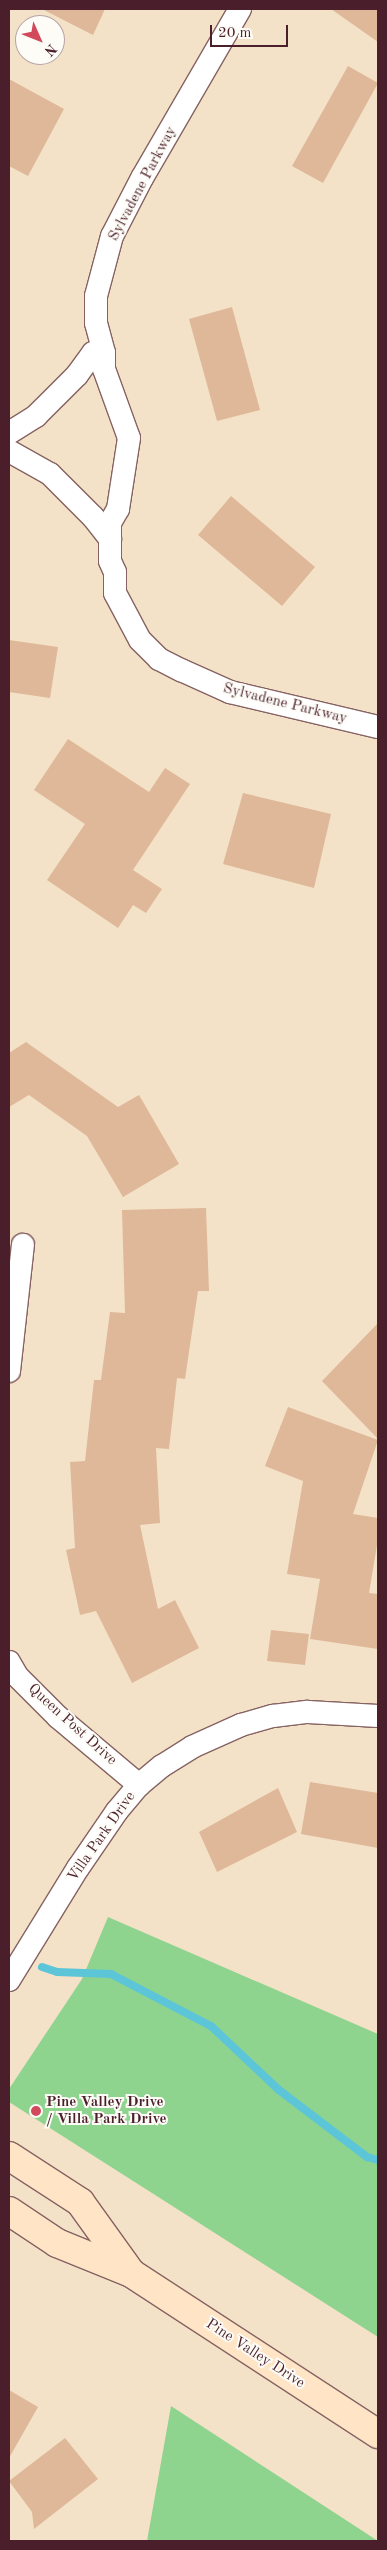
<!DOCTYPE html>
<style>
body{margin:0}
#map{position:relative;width:387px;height:2550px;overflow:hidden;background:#f4e2c8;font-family:"Old Standard TT",serif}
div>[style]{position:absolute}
.green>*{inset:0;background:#8fd48e}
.stream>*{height:8px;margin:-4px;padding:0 4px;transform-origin:4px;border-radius:4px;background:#5cc5d8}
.building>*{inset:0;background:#deb898}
.roads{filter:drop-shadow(1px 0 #866362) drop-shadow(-1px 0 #866362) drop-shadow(0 1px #866362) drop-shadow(0 -1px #866362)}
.street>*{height:22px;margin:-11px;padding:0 11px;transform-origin:11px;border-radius:11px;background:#fff}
.secondary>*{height:28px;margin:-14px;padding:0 14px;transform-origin:14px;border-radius:14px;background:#ffe4c6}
.dots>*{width:14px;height:14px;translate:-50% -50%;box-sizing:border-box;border:2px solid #fdfcf7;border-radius:50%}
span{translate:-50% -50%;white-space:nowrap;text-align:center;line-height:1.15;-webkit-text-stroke:4px #fdfcf7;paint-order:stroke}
.street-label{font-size:15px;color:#4a1f2b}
.poi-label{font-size:15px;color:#4a1f2b;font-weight:700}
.left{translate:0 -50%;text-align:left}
.frame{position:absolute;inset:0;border:10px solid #4a1f2b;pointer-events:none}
.north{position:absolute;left:15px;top:15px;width:50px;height:50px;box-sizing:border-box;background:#fdfcf7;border:1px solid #b5a4a5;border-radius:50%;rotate:134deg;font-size:14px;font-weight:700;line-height:20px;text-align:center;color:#4a1f2b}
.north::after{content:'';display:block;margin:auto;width:18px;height:22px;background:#d1495b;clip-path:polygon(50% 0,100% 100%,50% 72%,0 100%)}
.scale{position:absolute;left:210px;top:25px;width:78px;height:22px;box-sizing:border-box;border:2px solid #4a1f2b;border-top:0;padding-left:6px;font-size:15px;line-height:18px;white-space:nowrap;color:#4a1f2b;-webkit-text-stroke:4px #fdfcf7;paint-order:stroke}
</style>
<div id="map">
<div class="green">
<div style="clip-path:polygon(108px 1917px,378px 2034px,378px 2337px,9px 2102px,9px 2089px,82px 1979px)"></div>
<div style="clip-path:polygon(171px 2406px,378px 2541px,147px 2541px)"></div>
</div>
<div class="stream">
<div style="left:42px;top:1967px;width:16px;rotate:18deg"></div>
<div style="left:57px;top:1972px;width:54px;rotate:2.1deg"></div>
<div style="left:111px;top:1974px;width:113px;rotate:27.5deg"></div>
<div style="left:211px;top:2026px;width:93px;rotate:43.3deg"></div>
<div style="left:279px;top:2090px;width:111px;rotate:37.3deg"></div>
<div style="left:367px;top:2157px;width:11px;rotate:15deg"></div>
</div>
<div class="building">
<div style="clip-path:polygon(42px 9px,105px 9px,93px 35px)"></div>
<div style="clip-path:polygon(331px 9px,378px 9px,378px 42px)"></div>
<div style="clip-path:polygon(348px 66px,378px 83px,323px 183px,292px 166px)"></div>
<div style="clip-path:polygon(9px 79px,64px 109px,28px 176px,9px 166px)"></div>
<div style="clip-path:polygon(232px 307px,260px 410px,217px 421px,189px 319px)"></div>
<div style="clip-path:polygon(231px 496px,315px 567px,282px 606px,198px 535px)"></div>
<div style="clip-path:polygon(9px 640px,58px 647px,50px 698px,9px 692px)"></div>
<div style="clip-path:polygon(68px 739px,149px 792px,165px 768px,190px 784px,133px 870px,162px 889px,146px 913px,133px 905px,118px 928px,47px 880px,85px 824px,34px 790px)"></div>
<div style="clip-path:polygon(243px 793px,331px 814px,314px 888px,223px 864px)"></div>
<div style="clip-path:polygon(26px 1042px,118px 1107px,139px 1095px,179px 1164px,123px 1197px,87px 1136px,29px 1095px,9px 1107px,9px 1053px)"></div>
<div style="clip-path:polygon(206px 1208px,209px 1291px,198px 1291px,185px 1379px,177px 1378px,169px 1449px,156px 1448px,160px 1523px,140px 1525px,158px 1609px,175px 1600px,199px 1648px,132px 1683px,96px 1611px,80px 1615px,66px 1550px,75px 1548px,70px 1462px,85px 1461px,94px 1380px,101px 1380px,110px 1312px,125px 1313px,122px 1210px)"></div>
<div style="clip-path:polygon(378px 1323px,378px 1439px,322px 1381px)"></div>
<div style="clip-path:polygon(288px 1407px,378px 1440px,353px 1514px,378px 1518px,378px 1539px,369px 1593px,378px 1594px,378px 1649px,310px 1639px,320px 1579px,287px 1574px,303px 1481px,265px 1466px)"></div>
<div style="clip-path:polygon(271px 1630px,309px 1634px,305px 1665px,267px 1661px)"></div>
<div style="clip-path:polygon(310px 1782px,378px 1793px,378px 1848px,301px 1834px)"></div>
<div style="clip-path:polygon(278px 1788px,297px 1832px,217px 1872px,199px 1832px)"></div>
<div style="clip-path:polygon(9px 2390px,38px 2407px,9px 2458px)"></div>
<div style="clip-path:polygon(65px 2438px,98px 2479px,34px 2529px,32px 2512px,9px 2481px)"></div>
</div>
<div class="roads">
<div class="street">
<div style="left:240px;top:9px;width:195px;rotate:120.1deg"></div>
<div style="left:142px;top:178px;width:65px;rotate:117.3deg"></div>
<div style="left:112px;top:236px;width:62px;rotate:104.9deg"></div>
<div style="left:96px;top:296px;width:27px;rotate:90deg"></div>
<div style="left:96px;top:323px;width:31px;rotate:75deg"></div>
<div style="left:104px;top:353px;width:16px;rotate:90deg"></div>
<div style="left:104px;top:369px;width:73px;rotate:70.1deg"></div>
<div style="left:129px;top:438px;width:72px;rotate:98.8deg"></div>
<div style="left:118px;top:509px;width:16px;rotate:120deg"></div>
<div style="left:110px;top:523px;width:38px;rotate:90deg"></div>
<div style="left:110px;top:561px;width:12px;rotate:66deg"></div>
<div style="left:115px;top:572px;width:21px;rotate:90deg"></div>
<div style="left:115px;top:593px;width:53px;rotate:62deg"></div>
<div style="left:140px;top:640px;width:27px;rotate:45deg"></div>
<div style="left:159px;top:659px;width:25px;rotate:27deg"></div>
<div style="left:181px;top:670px;width:54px;rotate:24.2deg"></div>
<div style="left:230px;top:692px;width:152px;rotate:13.3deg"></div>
<div style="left:9px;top:433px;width:32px;rotate:-32deg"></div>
<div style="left:36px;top:416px;width:58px;rotate:-45deg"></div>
<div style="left:77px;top:375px;width:27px;rotate:-54deg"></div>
<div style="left:93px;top:353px;width:11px"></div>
<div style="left:9px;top:451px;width:47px;rotate:29.3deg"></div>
<div style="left:50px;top:474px;width:61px;rotate:45deg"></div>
<div style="left:93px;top:517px;width:28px;rotate:52deg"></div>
<div style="left:9px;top:1371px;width:127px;rotate:-83.7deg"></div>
<div style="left:9px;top:1662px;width:16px;rotate:60deg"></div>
<div style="left:17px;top:1676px;width:58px;rotate:45deg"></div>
<div style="left:58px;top:1717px;width:106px;rotate:40deg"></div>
<div style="left:9px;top:1980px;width:132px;rotate:-58.4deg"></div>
<div style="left:78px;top:1868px;width:69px;rotate:-55.6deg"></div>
<div style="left:117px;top:1811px;width:34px;rotate:-50deg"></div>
<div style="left:139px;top:1785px;width:30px;rotate:-40deg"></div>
<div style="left:162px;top:1766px;width:36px;rotate:-32deg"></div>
<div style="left:192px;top:1747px;width:54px;rotate:-24.2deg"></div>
<div style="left:241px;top:1725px;width:33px;rotate:-16deg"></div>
<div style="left:273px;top:1716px;width:35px;rotate:-7deg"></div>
<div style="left:308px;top:1712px;width:70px;rotate:3.3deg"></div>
</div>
<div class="secondary">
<div style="left:9px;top:2156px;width:85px;rotate:32.9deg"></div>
<div style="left:80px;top:2202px;width:87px;rotate:54.3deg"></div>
<div style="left:9px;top:2211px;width:58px;rotate:33.7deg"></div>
<div style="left:57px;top:2243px;width:80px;rotate:22.1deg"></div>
<div style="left:131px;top:2273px;width:295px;rotate:33.1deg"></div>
</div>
</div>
<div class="dots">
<div style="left:36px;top:2111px;background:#d1495b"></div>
</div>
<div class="street-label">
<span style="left:143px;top:184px;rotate:-62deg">Sylvadene Parkway</span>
<span style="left:285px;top:704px;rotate:14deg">Sylvadene Parkway</span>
<span style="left:72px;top:1725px;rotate:42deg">Queen Post Drive</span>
<span style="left:102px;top:1837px;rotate:-55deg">Villa Park Drive</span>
<span style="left:255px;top:2354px;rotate:33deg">Pine Valley Drive</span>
</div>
<div class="poi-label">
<span class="left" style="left:46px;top:2111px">Pine Valley Drive<br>/ Villa Park Drive</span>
</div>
<div class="frame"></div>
<div class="north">N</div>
<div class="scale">20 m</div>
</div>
